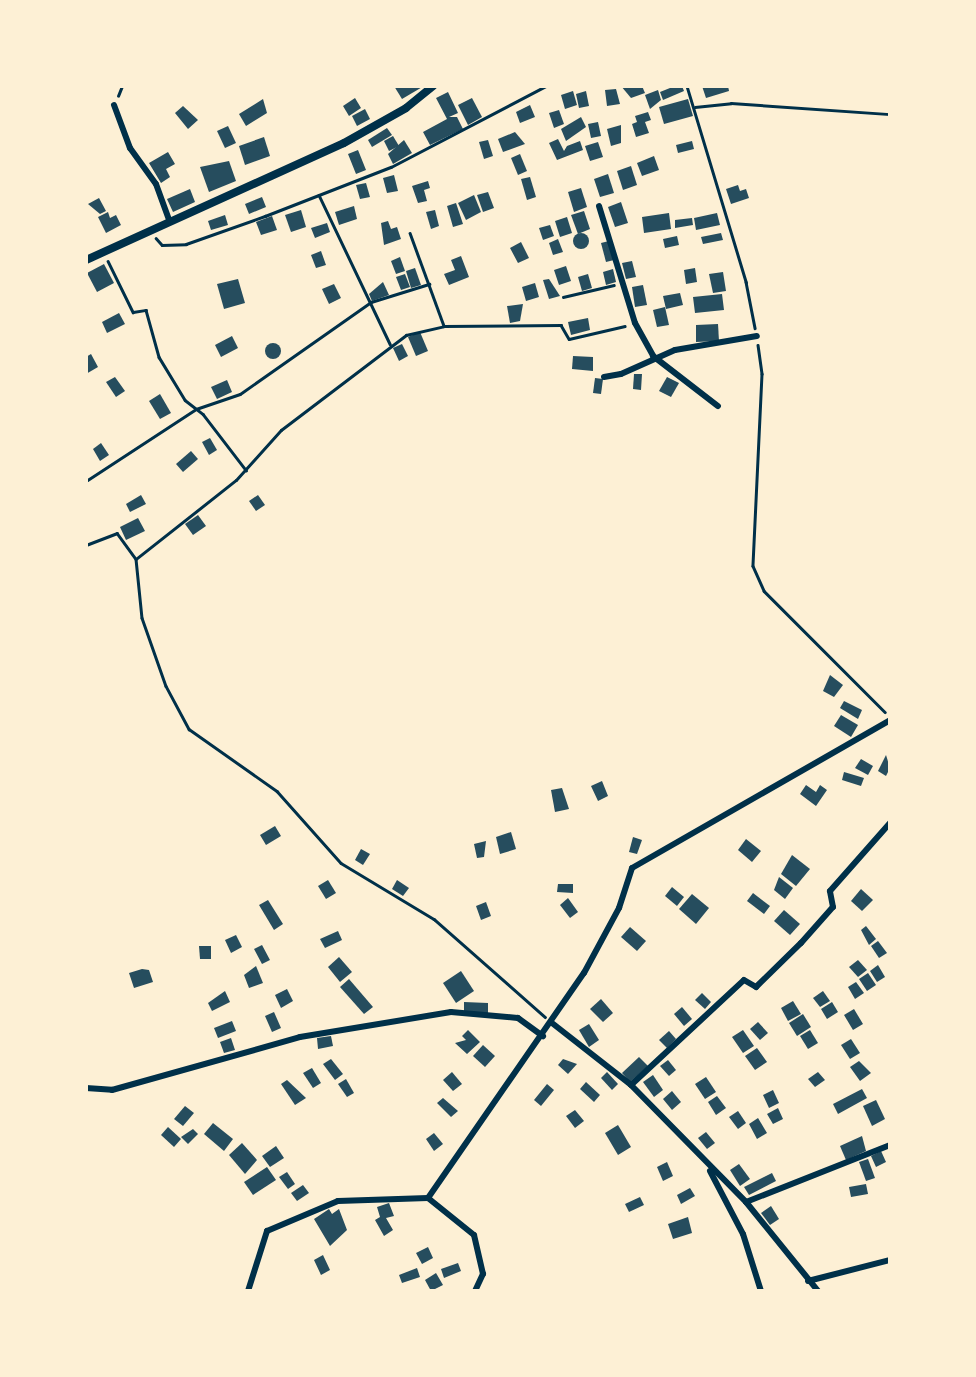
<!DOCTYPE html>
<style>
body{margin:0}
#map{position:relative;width:976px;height:1377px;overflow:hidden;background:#fdf0d5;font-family:"DM Sans",sans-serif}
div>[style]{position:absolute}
.building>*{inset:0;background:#264d5e}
.round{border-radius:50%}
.path>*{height:2.5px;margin:-1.25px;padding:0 1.25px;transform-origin:1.25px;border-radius:1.25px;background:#003049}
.minor>*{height:6px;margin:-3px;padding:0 3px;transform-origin:3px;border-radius:3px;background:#003049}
.tertiary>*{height:8px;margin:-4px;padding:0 4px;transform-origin:4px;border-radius:4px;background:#003049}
span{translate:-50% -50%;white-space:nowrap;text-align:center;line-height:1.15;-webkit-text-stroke:5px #fdf0d5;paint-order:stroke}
.frame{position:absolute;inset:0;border:88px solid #fdf0d5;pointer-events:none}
</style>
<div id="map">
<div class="building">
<div style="clip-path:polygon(394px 86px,424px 86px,402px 99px)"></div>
<div style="clip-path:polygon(621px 86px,642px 86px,645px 93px,631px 98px)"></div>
<div style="clip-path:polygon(675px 86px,682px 86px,684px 91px,663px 100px,660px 92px)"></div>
<div style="clip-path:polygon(702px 86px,728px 86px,729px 91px,706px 98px)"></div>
<div style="clip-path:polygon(616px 89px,620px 104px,607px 106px,605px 90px)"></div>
<div style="clip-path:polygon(658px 90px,661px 100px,650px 109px,645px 95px)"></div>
<div style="clip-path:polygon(573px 91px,577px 105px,565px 109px,561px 95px)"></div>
<div style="clip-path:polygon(586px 91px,589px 106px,579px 108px,576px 94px)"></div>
<div style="clip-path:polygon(448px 92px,458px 113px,449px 117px,457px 117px,463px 129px,430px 145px,423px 132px,447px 119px,436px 98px)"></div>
<div style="clip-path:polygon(355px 98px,361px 108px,349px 116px,343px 106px)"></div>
<div style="clip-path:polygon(472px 98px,482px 117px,468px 125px,458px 105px)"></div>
<div style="clip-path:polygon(263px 99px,267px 113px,246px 126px,239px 114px)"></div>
<div style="clip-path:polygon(688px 99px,693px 116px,664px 124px,659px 107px)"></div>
<div style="clip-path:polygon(530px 105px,535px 117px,520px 123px,516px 112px)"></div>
<div style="clip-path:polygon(183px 106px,198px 120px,188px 129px,175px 113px)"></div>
<div style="clip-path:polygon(365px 109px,370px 119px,357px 126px,352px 116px)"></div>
<div style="clip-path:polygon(559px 110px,564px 124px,554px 128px,549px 113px)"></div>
<div style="clip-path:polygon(648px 112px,651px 120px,645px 122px,649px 133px,636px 137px,632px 124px,637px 122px,635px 116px)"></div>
<div style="clip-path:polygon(581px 117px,586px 127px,566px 141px,561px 129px)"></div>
<div style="clip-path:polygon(598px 122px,601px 136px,591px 138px,588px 124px)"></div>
<div style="clip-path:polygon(621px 125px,621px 143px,611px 146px,607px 129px)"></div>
<div style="clip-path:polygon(228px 126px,236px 143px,225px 148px,217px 131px)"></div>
<div style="clip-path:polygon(387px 128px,392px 135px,372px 147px,368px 140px)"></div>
<div style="clip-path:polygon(515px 132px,525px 144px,503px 152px,498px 139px)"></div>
<div style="clip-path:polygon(393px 136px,399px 146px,389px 151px,384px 141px)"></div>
<div style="clip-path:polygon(264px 137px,270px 156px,245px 165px,239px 146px)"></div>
<div style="clip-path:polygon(558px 139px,564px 151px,567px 146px,580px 141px,583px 150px,557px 160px,549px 143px)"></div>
<div style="clip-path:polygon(404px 140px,412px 153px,393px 164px,388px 154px)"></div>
<div style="clip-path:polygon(488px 140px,493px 156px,484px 159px,479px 142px)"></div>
<div style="clip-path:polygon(692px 141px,694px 149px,678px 153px,676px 145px)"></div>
<div style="clip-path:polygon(598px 142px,603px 157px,590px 161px,585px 146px)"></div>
<div style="clip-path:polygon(358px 150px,366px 170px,356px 174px,348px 154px)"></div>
<div style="clip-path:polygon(168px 152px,175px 164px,166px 169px,170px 177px,161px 183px,149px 163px)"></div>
<div style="clip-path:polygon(520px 154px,527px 171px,518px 175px,511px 158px)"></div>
<div style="clip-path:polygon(654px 156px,659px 170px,642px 176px,637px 163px)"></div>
<div style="clip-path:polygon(229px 161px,236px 181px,209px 192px,200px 167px)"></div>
<div style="clip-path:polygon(631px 166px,637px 185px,623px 190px,617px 171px)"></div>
<div style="clip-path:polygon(608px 174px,614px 193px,600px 197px,594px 179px)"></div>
<div style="clip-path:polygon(394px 175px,398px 191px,387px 193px,383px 178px)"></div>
<div style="clip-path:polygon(530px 177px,536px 197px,527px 200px,521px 179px)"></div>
<div style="clip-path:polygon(428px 181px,430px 188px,424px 190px,427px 201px,418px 203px,412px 186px)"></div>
<div style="clip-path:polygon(366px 183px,370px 197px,360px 199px,356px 185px)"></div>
<div style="clip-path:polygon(738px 185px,740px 191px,746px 189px,749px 198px,731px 204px,726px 189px)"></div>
<div style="clip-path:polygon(581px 188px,587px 207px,574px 212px,568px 192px)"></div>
<div style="clip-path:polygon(190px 189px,195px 202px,173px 212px,167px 199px)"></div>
<div style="clip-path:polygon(488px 192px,494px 208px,483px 212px,477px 195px)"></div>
<div style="clip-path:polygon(474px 195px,481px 212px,466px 220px,458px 203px)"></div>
<div style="clip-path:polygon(262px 197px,266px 207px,249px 214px,245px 204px)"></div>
<div style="clip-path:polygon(99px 198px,106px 211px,100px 214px,88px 204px)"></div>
<div style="clip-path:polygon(621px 202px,628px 223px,615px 227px,608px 207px)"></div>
<div style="clip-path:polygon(456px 203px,463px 224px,453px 227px,447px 206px)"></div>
<div style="clip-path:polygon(354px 206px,357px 219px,339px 225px,335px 212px)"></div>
<div style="clip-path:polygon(301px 210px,306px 227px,291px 232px,285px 215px)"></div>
<div style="clip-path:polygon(435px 210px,439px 226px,431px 229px,426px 212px)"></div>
<div style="clip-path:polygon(584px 211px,590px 229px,578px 234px,571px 215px)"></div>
<div style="clip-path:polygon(108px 212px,110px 218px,116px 215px,121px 225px,106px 233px,98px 217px)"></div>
<div style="clip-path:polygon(669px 213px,671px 229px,644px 233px,642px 217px)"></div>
<div style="clip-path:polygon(717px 213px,720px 225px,696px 230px,694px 218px)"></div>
<div style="clip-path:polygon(225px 215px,228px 225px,211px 230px,208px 221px)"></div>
<div style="clip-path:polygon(272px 216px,277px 230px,261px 235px,256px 222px)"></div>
<div style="clip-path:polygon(567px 217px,572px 233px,560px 237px,555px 221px)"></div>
<div style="clip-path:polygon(692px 218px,693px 225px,675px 228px,675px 220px)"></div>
<div style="clip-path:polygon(388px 221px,391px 229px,397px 227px,401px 239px,384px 245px,381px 223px)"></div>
<div style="clip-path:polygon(327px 223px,330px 232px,315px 238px,311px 228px)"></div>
<div style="clip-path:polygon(550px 225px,554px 236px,543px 240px,539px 228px)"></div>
<div class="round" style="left:573px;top:233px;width:16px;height:16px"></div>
<div style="clip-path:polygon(721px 233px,723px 240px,703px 244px,701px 237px)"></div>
<div style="clip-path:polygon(677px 236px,679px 245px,665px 248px,663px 239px)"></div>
<div style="clip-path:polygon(558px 239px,563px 252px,553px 255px,549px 243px)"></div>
<div style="clip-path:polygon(609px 241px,614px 260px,606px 262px,601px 243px)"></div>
<div style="clip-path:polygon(521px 242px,529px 258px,518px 263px,510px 248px)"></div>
<div style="clip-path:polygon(321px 251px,326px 265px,316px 268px,311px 255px)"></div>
<div style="clip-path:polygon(461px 256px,469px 277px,449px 285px,444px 274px,455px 270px,451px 260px)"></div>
<div style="clip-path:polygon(400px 257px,405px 271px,396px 274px,391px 261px)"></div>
<div style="clip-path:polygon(632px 261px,636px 277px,626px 279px,622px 263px)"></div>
<div style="clip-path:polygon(104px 264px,114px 283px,97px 292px,87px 273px)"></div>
<div style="clip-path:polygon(566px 266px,571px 281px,559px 285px,554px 270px)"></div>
<div style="clip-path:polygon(415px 268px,421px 285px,411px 288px,406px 271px)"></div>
<div style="clip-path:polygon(695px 268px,697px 282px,686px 284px,684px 270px)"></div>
<div style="clip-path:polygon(613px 269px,616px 282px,606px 285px,603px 272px)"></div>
<div style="clip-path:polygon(723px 272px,726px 291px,713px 293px,709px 274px)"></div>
<div style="clip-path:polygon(405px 274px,410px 287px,401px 290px,396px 277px)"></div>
<div style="clip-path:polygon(588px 274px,592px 288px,582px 291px,578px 277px)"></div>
<div style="clip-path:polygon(238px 279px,245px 303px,224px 309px,217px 284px)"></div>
<div style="clip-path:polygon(549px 279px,560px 296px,549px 299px,543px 280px)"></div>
<div style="clip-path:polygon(383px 282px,389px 295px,372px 301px,369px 294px)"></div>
<div style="clip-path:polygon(535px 283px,539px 297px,526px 301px,522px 287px)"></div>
<div style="clip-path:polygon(334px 284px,341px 298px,329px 304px,322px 289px)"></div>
<div style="clip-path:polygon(643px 285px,647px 305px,635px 307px,632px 287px)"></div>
<div style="clip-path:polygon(680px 293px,683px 305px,666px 309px,663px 296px)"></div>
<div style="clip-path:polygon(722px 294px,724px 310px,695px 313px,693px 297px)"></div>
<div style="clip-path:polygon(523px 304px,520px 321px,510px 323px,507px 306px)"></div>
<div style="clip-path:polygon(665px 307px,669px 325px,657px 327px,653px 310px)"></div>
<div style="clip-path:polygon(119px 313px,125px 324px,107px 333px,102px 322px)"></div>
<div style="clip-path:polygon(588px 318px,590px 330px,571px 335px,568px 322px)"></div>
<div style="clip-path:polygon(718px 324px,719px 341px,696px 342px,696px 325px)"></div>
<div style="clip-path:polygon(420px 332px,428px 351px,416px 356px,408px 337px)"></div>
<div style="clip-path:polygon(232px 336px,238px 348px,221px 357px,215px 345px)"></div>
<div class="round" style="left:265px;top:343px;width:16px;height:16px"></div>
<div style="clip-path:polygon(402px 344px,408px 356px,399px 361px,393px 348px)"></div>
<div style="clip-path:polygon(91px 354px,98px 367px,86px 374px,86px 357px)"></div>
<div style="clip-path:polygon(573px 356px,593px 357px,593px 371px,572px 369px)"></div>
<div style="clip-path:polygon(634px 374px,642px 374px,641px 390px,633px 389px)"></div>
<div style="clip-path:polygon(115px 377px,125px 391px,116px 397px,106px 382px)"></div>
<div style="clip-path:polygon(667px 377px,679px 383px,671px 397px,659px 391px)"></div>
<div style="clip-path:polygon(595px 378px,603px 379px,601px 394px,593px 393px)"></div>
<div style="clip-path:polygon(227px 380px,232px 392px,217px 399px,211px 387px)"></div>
<div style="clip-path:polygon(160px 394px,171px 413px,160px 419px,149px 401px)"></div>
<div style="clip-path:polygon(210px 438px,217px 450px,209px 455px,202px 442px)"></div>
<div style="clip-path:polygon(101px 443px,109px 455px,100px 461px,93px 449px)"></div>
<div style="clip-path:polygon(191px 451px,198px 459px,183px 472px,176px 464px)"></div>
<div style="clip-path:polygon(141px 495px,146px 504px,130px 512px,126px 504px)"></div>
<div style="clip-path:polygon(258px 495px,265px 505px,256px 511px,249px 501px)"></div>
<div style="clip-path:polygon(198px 515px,206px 526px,193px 535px,185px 524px)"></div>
<div style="clip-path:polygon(138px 518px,145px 531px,126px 540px,120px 527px)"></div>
<div style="clip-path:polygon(830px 675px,843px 685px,834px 697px,823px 691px)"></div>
<div style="clip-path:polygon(844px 701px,862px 710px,858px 719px,840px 708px)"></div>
<div style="clip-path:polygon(841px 715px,858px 725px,851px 737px,834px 726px)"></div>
<div style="clip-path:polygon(886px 755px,890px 768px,886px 776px,878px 771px)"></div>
<div style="clip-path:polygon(861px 759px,873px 766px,868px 775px,855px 768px)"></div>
<div style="clip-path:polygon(844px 772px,864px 778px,861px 786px,842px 780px)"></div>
<div style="clip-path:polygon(602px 781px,608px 796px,598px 801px,591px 786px)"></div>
<div style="clip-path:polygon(806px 785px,816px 792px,820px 785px,827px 790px,816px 806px,800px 794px)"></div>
<div style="clip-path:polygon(562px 788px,569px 809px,555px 812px,551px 790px)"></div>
<div style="clip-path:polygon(275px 826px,281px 836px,266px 845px,260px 835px)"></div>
<div style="clip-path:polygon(511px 832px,516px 849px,500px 854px,496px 837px)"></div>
<div style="clip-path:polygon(633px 837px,642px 840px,637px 854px,629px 852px)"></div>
<div style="clip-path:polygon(746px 839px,761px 851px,752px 862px,738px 850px)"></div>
<div style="clip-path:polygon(486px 841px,484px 857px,477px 858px,474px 844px)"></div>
<div style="clip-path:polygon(361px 849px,370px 854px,363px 865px,355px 860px)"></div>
<div style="clip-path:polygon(792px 855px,810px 869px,796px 886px,781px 874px)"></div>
<div style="clip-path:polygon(779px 877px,793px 888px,785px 899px,774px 890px)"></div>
<div style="clip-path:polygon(328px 880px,336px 893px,326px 899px,318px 886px)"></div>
<div style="clip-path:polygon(397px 880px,409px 888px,403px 896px,392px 889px)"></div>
<div style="clip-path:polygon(558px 884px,573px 884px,573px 893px,557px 892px)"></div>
<div style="clip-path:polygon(672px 887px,684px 897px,677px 906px,665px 896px)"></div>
<div style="clip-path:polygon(861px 889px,873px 900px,862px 911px,851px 901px)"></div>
<div style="clip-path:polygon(753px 893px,770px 906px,764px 914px,747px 901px)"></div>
<div style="clip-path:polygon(692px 894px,709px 908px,696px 924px,679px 909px)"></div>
<div style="clip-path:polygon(568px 898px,578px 912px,570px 918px,560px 905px)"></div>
<div style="clip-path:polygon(268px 900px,283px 924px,274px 930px,259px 905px)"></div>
<div style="clip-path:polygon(486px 902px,491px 916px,481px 920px,476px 906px)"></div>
<div style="clip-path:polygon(784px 910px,800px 924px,790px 935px,774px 921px)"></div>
<div style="clip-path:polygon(866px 926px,876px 939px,869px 945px,861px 930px)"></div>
<div style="clip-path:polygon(630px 927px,646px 941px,637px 951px,621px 937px)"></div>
<div style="clip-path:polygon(338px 931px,342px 940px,325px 948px,320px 939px)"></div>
<div style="clip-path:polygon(236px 935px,242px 947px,231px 953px,225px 940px)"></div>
<div style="clip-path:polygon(878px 941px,887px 953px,879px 958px,871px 946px)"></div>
<div style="clip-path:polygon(262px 945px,270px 960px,262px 964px,254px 949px)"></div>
<div style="clip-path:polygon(199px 946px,211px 946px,211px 959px,200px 959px)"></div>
<div style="clip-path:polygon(339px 957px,352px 972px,340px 982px,328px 967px)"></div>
<div style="clip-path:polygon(858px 960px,867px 970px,858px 977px,849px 967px)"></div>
<div style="clip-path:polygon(878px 965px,885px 977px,877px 982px,870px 971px)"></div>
<div style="clip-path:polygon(256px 966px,263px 983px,249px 988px,244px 975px)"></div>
<div style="clip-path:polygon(142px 969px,149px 970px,153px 982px,134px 988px,129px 973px)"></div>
<div style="clip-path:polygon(461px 971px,474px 991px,456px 1003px,443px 983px)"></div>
<div style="clip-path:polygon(868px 973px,876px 985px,867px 991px,859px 979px)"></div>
<div style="clip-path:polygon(349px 979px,373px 1007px,364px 1014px,340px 987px)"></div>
<div style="clip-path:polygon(856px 982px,864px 993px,855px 999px,848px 987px)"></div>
<div style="clip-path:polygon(287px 989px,293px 1001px,281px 1008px,275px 995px)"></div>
<div style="clip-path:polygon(225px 991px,230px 1002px,212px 1011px,208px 1003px)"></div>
<div style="clip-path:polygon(823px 991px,830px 1001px,820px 1007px,813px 998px)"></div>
<div style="clip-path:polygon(702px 993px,711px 1002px,705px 1009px,695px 1000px)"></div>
<div style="clip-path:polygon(601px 999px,613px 1013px,603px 1022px,590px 1009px)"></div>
<div style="clip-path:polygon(793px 1001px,801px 1014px,788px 1021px,781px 1008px)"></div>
<div style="clip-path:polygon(464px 1002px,488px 1003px,488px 1014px,464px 1013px)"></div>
<div style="clip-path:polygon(832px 1002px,838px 1012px,827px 1019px,821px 1009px)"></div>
<div style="clip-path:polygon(682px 1007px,692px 1019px,684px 1026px,674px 1014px)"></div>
<div style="clip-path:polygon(854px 1009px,863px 1024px,853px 1030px,844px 1015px)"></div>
<div style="clip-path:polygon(274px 1012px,281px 1028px,272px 1032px,265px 1016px)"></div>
<div style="clip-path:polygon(803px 1014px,811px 1027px,797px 1036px,789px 1023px)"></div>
<div style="clip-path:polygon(232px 1021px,236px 1031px,218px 1038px,214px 1028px)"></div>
<div style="clip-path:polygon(758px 1022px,768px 1033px,760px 1040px,750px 1029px)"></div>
<div style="clip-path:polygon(589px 1024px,599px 1040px,589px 1047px,579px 1030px)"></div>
<div style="clip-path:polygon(468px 1030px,480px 1042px,467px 1054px,455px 1043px,466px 1040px,462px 1036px)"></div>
<div style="clip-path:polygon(743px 1030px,754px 1046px,743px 1053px,732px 1037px)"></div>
<div style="clip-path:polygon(810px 1030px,818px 1043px,808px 1049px,800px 1036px)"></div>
<div style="clip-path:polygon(669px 1031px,676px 1039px,667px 1048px,659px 1040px)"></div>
<div style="clip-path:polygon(331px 1036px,333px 1046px,318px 1049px,317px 1038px)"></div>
<div style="clip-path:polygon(231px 1038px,235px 1050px,224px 1053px,220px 1042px)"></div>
<div style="clip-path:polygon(851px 1039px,860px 1053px,850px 1059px,841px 1045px)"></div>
<div style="clip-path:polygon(483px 1045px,495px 1056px,485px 1067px,473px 1056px)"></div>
<div style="clip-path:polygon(757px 1048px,767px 1062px,755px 1070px,745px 1056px)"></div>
<div style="clip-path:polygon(639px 1057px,648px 1066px,630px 1082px,622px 1073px)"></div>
<div style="clip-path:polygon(331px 1059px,343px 1074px,335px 1080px,323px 1064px)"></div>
<div style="clip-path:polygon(563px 1059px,577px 1064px,568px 1074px,558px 1065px)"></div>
<div style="clip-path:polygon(668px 1060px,676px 1070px,669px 1076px,660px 1066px)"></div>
<div style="clip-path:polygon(859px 1061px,871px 1073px,860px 1081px,850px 1067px)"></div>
<div style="clip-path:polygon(312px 1068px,321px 1083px,313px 1088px,303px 1073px)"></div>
<div style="clip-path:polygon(452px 1072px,462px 1084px,453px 1091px,443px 1080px)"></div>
<div style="clip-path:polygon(607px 1072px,618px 1084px,612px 1090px,601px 1078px)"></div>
<div style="clip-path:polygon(818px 1072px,825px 1080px,815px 1087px,808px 1079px)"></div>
<div style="clip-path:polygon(653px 1075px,663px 1090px,654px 1097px,643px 1082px)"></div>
<div style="clip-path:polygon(706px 1077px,716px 1092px,705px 1099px,695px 1084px)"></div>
<div style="clip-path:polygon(346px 1079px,354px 1093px,347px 1097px,338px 1084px)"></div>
<div style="clip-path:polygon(287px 1080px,306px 1098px,295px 1105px,281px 1084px)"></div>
<div style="clip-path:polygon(586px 1082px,600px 1095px,594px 1102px,580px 1089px)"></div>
<div style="clip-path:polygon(547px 1084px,554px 1090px,541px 1106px,534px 1100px)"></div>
<div style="clip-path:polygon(862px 1089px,867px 1098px,838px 1114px,833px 1104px)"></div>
<div style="clip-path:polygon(773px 1090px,779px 1103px,769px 1108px,763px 1095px)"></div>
<div style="clip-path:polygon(672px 1091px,681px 1102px,672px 1110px,663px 1099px)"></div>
<div style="clip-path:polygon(717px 1096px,726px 1108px,716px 1115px,708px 1102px)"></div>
<div style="clip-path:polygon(443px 1098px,458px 1111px,451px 1117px,437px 1103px)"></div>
<div style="clip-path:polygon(876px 1100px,885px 1119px,872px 1126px,863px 1106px)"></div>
<div style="clip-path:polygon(185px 1106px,194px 1113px,183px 1126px,174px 1119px)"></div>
<div style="clip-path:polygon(778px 1108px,783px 1119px,773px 1124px,767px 1114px)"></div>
<div style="clip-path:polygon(575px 1110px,584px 1121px,575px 1128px,566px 1116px)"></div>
<div style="clip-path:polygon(738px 1111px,746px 1123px,738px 1129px,729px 1117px)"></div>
<div style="clip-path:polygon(758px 1118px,767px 1133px,757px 1139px,749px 1124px)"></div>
<div style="clip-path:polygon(213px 1123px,233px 1139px,224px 1151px,204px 1134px)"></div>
<div style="clip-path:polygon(618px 1125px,631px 1147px,618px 1155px,605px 1133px)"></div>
<div style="clip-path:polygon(168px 1127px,181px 1139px,174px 1147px,161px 1135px)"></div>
<div style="clip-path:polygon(193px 1129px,198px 1134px,188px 1144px,181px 1137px)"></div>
<div style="clip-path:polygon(706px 1132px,715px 1143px,707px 1149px,698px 1138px)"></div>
<div style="clip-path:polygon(434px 1133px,443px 1144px,434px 1151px,426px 1139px)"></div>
<div style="clip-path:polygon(862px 1136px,866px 1151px,846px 1160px,840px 1146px)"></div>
<div style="clip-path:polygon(242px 1143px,257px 1160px,245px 1174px,229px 1155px)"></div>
<div style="clip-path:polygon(276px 1146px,284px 1158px,270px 1167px,262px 1156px)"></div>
<div style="clip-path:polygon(881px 1151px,886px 1162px,876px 1167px,871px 1156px)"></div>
<div style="clip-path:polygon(868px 1159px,875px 1178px,866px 1181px,859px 1162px)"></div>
<div style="clip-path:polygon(667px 1162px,673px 1176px,663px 1181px,657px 1167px)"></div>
<div style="clip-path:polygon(739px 1164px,750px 1179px,740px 1186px,730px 1170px)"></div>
<div style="clip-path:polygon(267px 1167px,276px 1180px,253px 1195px,244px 1182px)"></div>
<div style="clip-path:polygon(287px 1172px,295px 1184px,288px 1189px,279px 1177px)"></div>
<div style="clip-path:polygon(772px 1173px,776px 1181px,749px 1195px,744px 1187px)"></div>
<div style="clip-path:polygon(866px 1184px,868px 1194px,851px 1197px,849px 1187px)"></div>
<div style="clip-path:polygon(303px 1185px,309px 1193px,297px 1201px,291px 1193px)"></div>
<div style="clip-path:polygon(690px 1188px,695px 1196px,681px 1204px,677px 1195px)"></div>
<div style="clip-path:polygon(640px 1197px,644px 1205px,629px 1212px,625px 1204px)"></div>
<div style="clip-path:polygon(389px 1203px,394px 1216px,386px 1218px,393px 1230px,384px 1236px,375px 1220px,380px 1217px,377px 1207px)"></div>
<div style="clip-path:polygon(771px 1206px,779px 1219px,770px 1225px,761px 1213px)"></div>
<div style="clip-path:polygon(329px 1209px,332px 1214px,339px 1209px,347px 1230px,330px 1246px,314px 1219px)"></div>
<div style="clip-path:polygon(688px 1217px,692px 1233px,673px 1239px,668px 1224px)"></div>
<div style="clip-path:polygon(428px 1247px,433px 1258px,422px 1264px,416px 1253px)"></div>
<div style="clip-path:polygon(323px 1255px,330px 1270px,321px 1275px,314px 1260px)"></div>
<div style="clip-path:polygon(458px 1263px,461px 1271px,444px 1278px,441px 1269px)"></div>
<div style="clip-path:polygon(417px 1268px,420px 1277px,402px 1283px,399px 1275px)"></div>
<div style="clip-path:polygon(436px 1273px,443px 1285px,431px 1291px,425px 1280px)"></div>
</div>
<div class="path">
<div style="left:687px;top:86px;width:205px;rotate:73.2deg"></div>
<div style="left:746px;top:282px;width:47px;rotate:78.9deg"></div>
<div style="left:118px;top:96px;width:11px;rotate:-68deg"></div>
<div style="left:695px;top:107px;width:36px;rotate:-6deg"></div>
<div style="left:731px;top:103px;width:159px;rotate:4deg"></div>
<div style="left:319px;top:195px;width:165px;rotate:64.5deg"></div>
<div style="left:410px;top:233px;width:99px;rotate:69.9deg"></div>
<div style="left:156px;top:238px;width:9px;rotate:49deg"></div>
<div style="left:162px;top:245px;width:24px;rotate:-2deg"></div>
<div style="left:186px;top:244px;width:84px;rotate:-19.5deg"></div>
<div style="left:265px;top:216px;width:135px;rotate:-21.3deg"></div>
<div style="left:391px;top:167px;width:175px;rotate:-27.6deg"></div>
<div style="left:108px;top:261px;width:57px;rotate:63.9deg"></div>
<div style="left:133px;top:312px;width:13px;rotate:-9deg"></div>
<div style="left:146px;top:310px;width:49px;rotate:74.5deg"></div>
<div style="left:159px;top:357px;width:50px;rotate:58.8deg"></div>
<div style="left:185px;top:400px;width:23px;rotate:38deg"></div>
<div style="left:203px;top:414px;width:71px;rotate:52.5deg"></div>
<div style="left:563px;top:297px;width:52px;rotate:-13.2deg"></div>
<div style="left:758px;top:345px;width:29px;rotate:82deg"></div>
<div style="left:762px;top:374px;width:192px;rotate:92.7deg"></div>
<div style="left:753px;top:566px;width:27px;rotate:66deg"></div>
<div style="left:764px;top:591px;width:171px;rotate:45deg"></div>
<div style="left:86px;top:481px;width:131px;rotate:-33.2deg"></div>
<div style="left:196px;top:409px;width:46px;rotate:-18.8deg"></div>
<div style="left:240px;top:394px;width:160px;rotate:-35.1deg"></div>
<div style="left:371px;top:302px;width:61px;rotate:-17.2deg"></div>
<div style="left:86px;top:545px;width:33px;rotate:-21deg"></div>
<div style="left:117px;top:533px;width:32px;rotate:54deg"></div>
<div style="left:136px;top:559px;width:59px;rotate:84.2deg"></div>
<div style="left:142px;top:618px;width:72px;rotate:70.6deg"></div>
<div style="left:166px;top:686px;width:49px;rotate:61.9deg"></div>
<div style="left:189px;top:729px;width:108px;rotate:35.2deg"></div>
<div style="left:277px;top:791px;width:96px;rotate:48.4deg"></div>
<div style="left:341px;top:863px;width:109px;rotate:31.1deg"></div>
<div style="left:434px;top:919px;width:148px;rotate:41.4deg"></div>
<div style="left:136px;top:559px;width:127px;rotate:-38.3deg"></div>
<div style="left:236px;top:480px;width:67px;rotate:-48deg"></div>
<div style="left:281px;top:430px;width:157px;rotate:-37.2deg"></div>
<div style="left:406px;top:335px;width:39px;rotate:-13deg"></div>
<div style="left:444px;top:326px;width:117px;rotate:-0.5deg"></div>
<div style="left:561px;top:325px;width:16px;rotate:60deg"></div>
<div style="left:569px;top:339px;width:57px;rotate:-13.1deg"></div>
</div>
<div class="minor">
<div style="left:114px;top:105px;width:46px;rotate:69.6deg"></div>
<div style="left:130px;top:148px;width:44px;rotate:54.2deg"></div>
<div style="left:156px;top:184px;width:37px;rotate:70deg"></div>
<div style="left:599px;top:206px;width:122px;rotate:72.9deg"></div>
<div style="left:635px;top:323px;width:38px;rotate:61deg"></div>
<div style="left:653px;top:356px;width:82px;rotate:37.6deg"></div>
<div style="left:604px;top:377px;width:17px;rotate:-10deg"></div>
<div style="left:621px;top:374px;width:59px;rotate:-24deg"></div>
<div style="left:675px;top:350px;width:83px;rotate:-9.7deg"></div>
<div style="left:552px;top:1023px;width:100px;rotate:38.1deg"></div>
<div style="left:631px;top:1085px;width:164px;rotate:45.5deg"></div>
<div style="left:746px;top:1202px;width:114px;rotate:51deg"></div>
<div style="left:631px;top:1085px;width:154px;rotate:-42.9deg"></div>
<div style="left:744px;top:980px;width:14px;rotate:30deg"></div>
<div style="left:756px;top:987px;width:63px;rotate:-44.4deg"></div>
<div style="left:801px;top:943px;width:48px;rotate:-48.4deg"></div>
<div style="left:833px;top:907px;width:16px;rotate:-101deg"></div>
<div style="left:830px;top:891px;width:91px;rotate:-48.6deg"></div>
<div style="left:86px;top:1088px;width:26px;rotate:4deg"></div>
<div style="left:112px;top:1090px;width:195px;rotate:-15.7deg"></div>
<div style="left:300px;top:1037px;width:153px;rotate:-9.4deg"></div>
<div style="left:451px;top:1012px;width:67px;rotate:5.1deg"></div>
<div style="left:518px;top:1018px;width:31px;rotate:36deg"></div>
<div style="left:710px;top:1171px;width:71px;rotate:62.4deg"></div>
<div style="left:743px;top:1234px;width:60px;rotate:72.5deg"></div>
<div style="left:746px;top:1202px;width:155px;rotate:-21.6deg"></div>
<div style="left:808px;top:1281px;width:85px;rotate:-14.4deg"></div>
<div style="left:248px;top:1291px;width:63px;rotate:-72.4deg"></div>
<div style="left:267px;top:1231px;width:77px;rotate:-22.9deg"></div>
<div style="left:338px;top:1201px;width:90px;rotate:-1.9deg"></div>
<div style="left:475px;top:1291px;width:19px;rotate:-65deg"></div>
<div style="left:483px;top:1274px;width:40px;rotate:-103deg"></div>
<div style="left:474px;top:1235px;width:59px;rotate:-141.2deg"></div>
<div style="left:428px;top:1198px;width:274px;rotate:-55.3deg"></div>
<div style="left:584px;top:973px;width:74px;rotate:-61.7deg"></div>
<div style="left:619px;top:908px;width:42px;rotate:-72deg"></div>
<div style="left:632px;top:868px;width:297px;rotate:-29.8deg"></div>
</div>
<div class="tertiary">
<div style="left:86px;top:260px;width:283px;rotate:-24.4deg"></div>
<div style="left:344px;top:143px;width:71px;rotate:-29.4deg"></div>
<div style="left:406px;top:108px;width:35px;rotate:-39deg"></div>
</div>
<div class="frame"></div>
</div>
